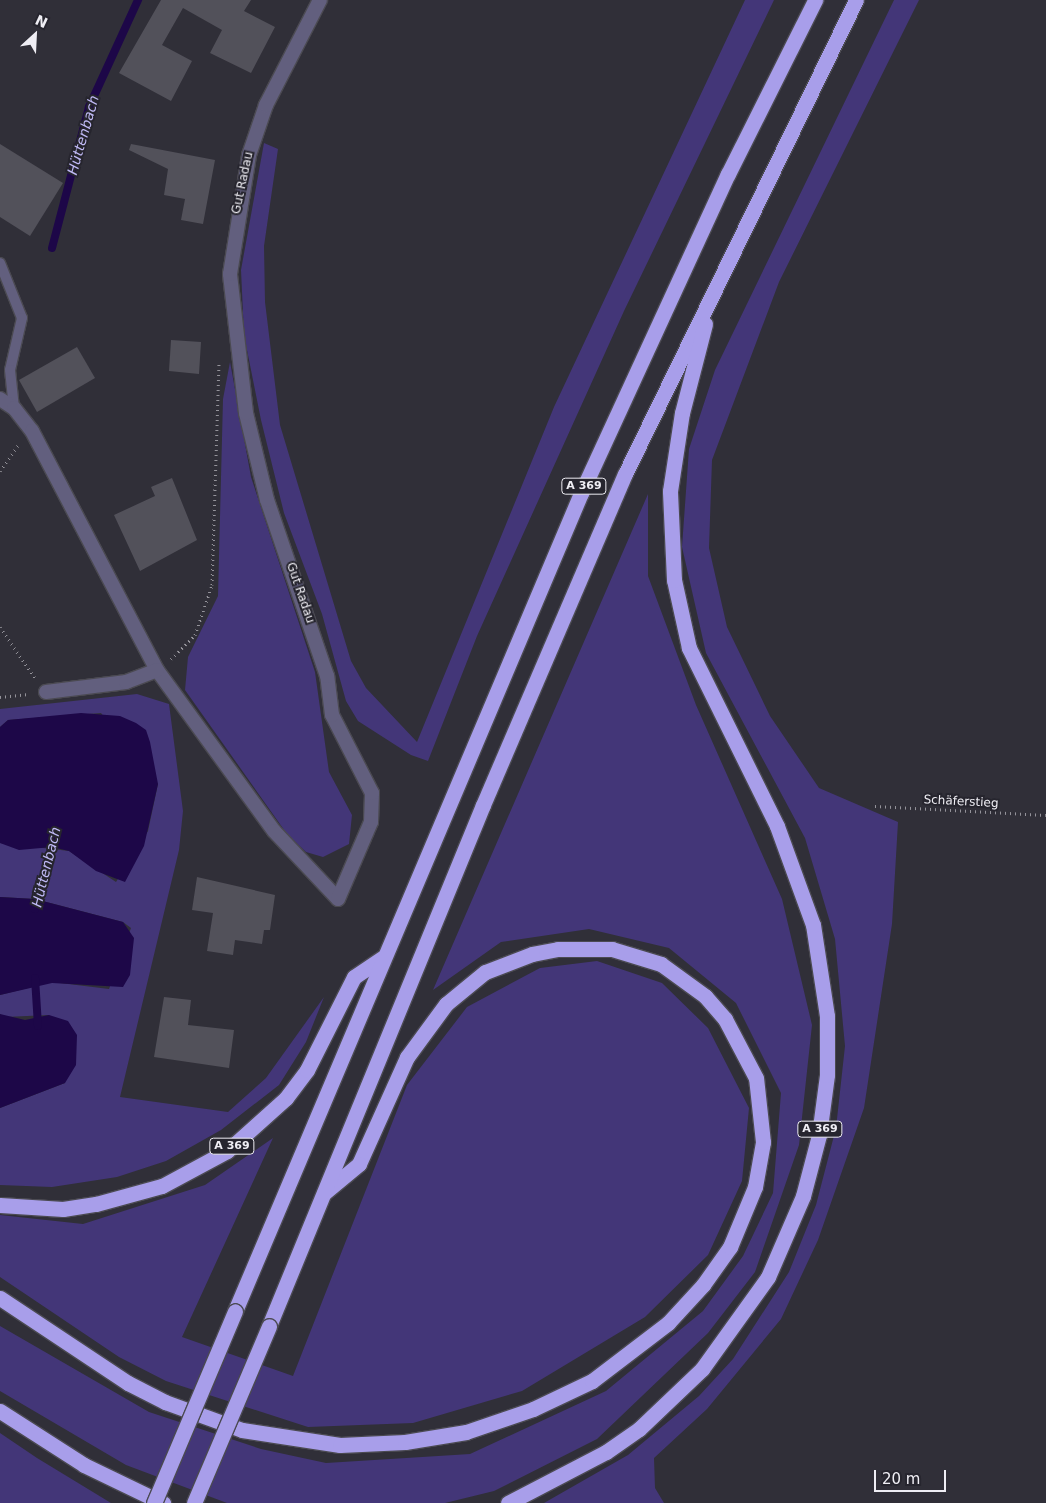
<!DOCTYPE html>
<meta charset="utf-8">
<style>
body{margin:0}
#map{position:relative;width:1046px;height:1503px;overflow:hidden;background:#302f38;font-family:"DejaVu Sans",sans-serif}
div>[style]{position:absolute}
.green>*{inset:0;background:#433678}
.water>*{inset:0;background:#1d0748}
.stream>*{height:8px;margin:-4px;padding:0 4px;transform-origin:4px;border-radius:4px;background:#1d0748}
.building>*{inset:0;background:#52515a}
.path>*{height:3px;margin-top:-1.5px;transform-origin:0;background:repeating-linear-gradient(90deg,#94939a 0 1px,transparent 0 5px)}
.roads{filter:drop-shadow(1px 0 #4b4a52) drop-shadow(-1px 0 #4b4a52) drop-shadow(0 1px #4b4a52) drop-shadow(0 -1px #4b4a52)}
.service>*{height:10px;margin:-5px;padding:0 5px;transform-origin:5px;border-radius:5px;background:#625f7e}
.minor>*{height:14px;margin:-7px;padding:0 7px;transform-origin:7px;border-radius:7px;background:#625f7e}
.motorway>*{height:15px;margin:-7.5px;padding:0 7.5px;transform-origin:7.5px;border-radius:7.5px;background:#a89eea}
.bridges{filter:drop-shadow(1px 0 #4b4a52) drop-shadow(-1px 0 #4b4a52) drop-shadow(0 1px #4b4a52) drop-shadow(0 -1px #4b4a52)}
.motorway-bridge>*{height:15px;margin:-7.5px;padding:0 7.5px;transform-origin:7.5px;border-radius:7.5px;background:#a89eea}
span{translate:-50% -50%;white-space:nowrap;text-align:center;line-height:1.15;-webkit-text-stroke:4px #26252e;paint-order:stroke}
.shield-label span{padding:1px 4px;background:#26252e;border:1px solid;border-radius:4px;-webkit-text-stroke-width:0}
.shield-label{font-size:11px;color:#efeef4;font-weight:700}
.street-label{font-size:12px;color:#efeef4}
.water-label{font-size:14px;color:#c0baf6;font-style:italic}
.north{position:absolute;left:10px;top:10px;width:50px;height:50px;-webkit-text-stroke:4px #26252e;paint-order:stroke;rotate:25deg;font-size:14px;font-weight:700;line-height:20px;text-align:center;color:#efeef4}
.north::after{content:'';display:block;margin:auto;width:18px;height:22px;background:#efeef4;clip-path:polygon(50% 0,100% 100%,50% 72%,0 100%)}
.scale{position:absolute;left:874px;top:1470px;width:72px;height:22px;box-sizing:border-box;border:2px solid #efeef4;border-top:0;padding-left:6px;font-size:15px;line-height:18px;white-space:nowrap;color:#efeef4;-webkit-text-stroke:4px #26252e;paint-order:stroke}
</style>
<div id="map">
<div class="green">
<div style="clip-path:polygon(745px 0,774px 0,624px 311px,477px 636px,428px 761px,411px 755px,358px 721px,346px 701px,322px 614px,284px 513px,261px 420px,244px 335px,241px 270px,264px 143px,278px 149px,264px 246px,265px 302px,280px 425px,351px 661px,366px 688px,417px 742px,554px 407px)"></div>
<div style="clip-path:polygon(894px 0,919px 0,779px 282px,712px 460px,709px 548px,727px 627px,770px 716px,819px 788px,898px 822px,892px 924px,864px 1108px,818px 1240px,781px 1319px,707px 1409px,654px 1458px,655px 1488px,664px 1503px,544px 1503px,628px 1455px,699px 1396px,733px 1359px,789px 1272px,816px 1205px,836px 1128px,845px 1046px,835px 939px,805px 838px,706px 653px,682px 547px,689px 449px,715px 370px)"></div>
<div style="clip-path:polygon(230px 362px,251px 477px,315px 672px,329px 772px,352px 815px,349px 844px,323px 857px,306px 852px,287px 834px,185px 690px,188px 657px,218px 596px,223px 399px)"></div>
<div style="clip-path:polygon(648px 494px,648px 576px,696px 705px,782px 899px,812px 1025px,799px 1145px,755px 1272px,708px 1333px,597px 1439px,494px 1491px,445px 1503px,227px 1503px,126px 1465px,0 1391px,0 1326px,149px 1412px,261px 1449px,326px 1463px,470px 1454px,606px 1391px,703px 1311px,743px 1256px,773px 1193px,781px 1093px,736px 1003px,669px 948px,589px 929px,501px 942px,433px 990px)"></div>
<div style="clip-path:polygon(137px 694px,169px 704px,183px 811px,179px 850px,120px 1097px,228px 1112px,266px 1078px,324px 997px,306px 1042px,279px 1085px,221px 1130px,166px 1161px,117px 1177px,52px 1187px,0 1185px,0 1108px,65px 1083px,49px 1015px,5px 1017px,0 1014px,0 995px,52px 982px,109px 989px,131px 928px,123px 922px,35px 899px,0 897px,0 843px,69px 851px,116px 882px,148px 831px,158px 784px,101px 713px,8px 720px,0 727px,0 709px)"></div>
<div style="clip-path:polygon(597px 961px,662px 983px,708px 1028px,749px 1108px,742px 1181px,708px 1255px,645px 1317px,522px 1391px,413px 1423px,308px 1427px,166px 1381px,119px 1357px,0 1277px,0 1215px,83px 1224px,205px 1185px,273px 1138px,182px 1337px,293px 1376px,407px 1085px,467px 1007px,540px 968px)"></div>
<div style="clip-path:polygon(0 1433px,37px 1458px,111px 1503px,0 1503px)"></div>
</div>
<div class="water">
<div style="clip-path:polygon(81px 713px,120px 716px,136px 723px,146px 730px,150px 742px,158px 784px,144px 846px,125px 882px,96px 871px,69px 851px,52px 847px,19px 850px,0 843px,0 727px,8px 720px)"></div>
<div style="clip-path:polygon(0 897px,35px 899px,123px 922px,134px 938px,130px 975px,123px 987px,52px 983px,0 995px)"></div>
<div style="clip-path:polygon(0 1014px,25px 1020px,49px 1015px,68px 1021px,77px 1035px,76px 1065px,65px 1083px,0 1108px)"></div>
</div>
<div class="stream">
<div style="left:52px;top:248px;width:146px;rotate:-75.3deg"></div>
<div style="left:89px;top:107px;width:118px;rotate:-65.4deg"></div>
<div style="left:35px;top:909px;width:73px;rotate:-75deg"></div>
<div style="left:35px;top:978px;width:48px;rotate:86.4deg"></div>
</div>
<div class="building">
<div style="clip-path:polygon(161px 0,251px 0,244px 11px,275px 27px,251px 73px,210px 53px,222px 30px,183px 8px,162px 45px,192px 61px,171px 101px,119px 73px)"></div>
<div style="clip-path:polygon(0 144px,63px 183px,30px 236px,0 217px)"></div>
<div style="clip-path:polygon(131px 144px,215px 160px,203px 224px,181px 220px,185px 199px,164px 195px,168px 169px,129px 150px)"></div>
<div style="clip-path:polygon(171px 340px,201px 342px,199px 374px,169px 371px)"></div>
<div style="clip-path:polygon(77px 347px,95px 378px,37px 412px,19px 380px)"></div>
<div style="clip-path:polygon(172px 478px,197px 540px,140px 571px,114px 515px,155px 496px,151px 487px)"></div>
<div style="clip-path:polygon(197px 877px,275px 895px,270px 930px,264px 930px,262px 944px,235px 940px,233px 955px,207px 951px,213px 913px,192px 910px)"></div>
<div style="clip-path:polygon(164px 997px,191px 1000px,188px 1025px,234px 1030px,229px 1068px,154px 1057px)"></div>
</div>
<div class="path">
<div style="left:0;top:471px;width:33px;rotate:-55deg"></div>
<div style="left:0;top:627px;width:62px;rotate:55.5deg"></div>
<div style="left:171px;top:659px;width:34px;rotate:-45deg"></div>
<div style="left:195px;top:635px;width:53px;rotate:-71.2deg"></div>
<div style="left:212px;top:585px;width:224px;rotate:-88.2deg"></div>
<div style="left:0;top:697px;width:29px;rotate:-6deg"></div>
<div style="left:875px;top:806px;width:171px;rotate:3deg"></div>
</div>
<div class="roads">
<div class="service">
<div style="left:0;top:263px;width:59px;rotate:68.2deg"></div>
<div style="left:22px;top:318px;width:53px;rotate:103deg"></div>
<div style="left:10px;top:370px;width:38px;rotate:84deg"></div>
</div>
<div class="minor">
<div style="left:0;top:399px;width:17px;rotate:33deg"></div>
<div style="left:14px;top:408px;width:29px;rotate:52deg"></div>
<div style="left:32px;top:431px;width:270px;rotate:62.4deg"></div>
<div style="left:157px;top:670px;width:199px;rotate:54deg"></div>
<div style="left:274px;top:831px;width:93px;rotate:46.7deg"></div>
<div style="left:338px;top:899px;width:84px;rotate:-66.8deg"></div>
<div style="left:371px;top:822px;width:29px;rotate:-88deg"></div>
<div style="left:372px;top:793px;width:88px;rotate:-117.1deg"></div>
<div style="left:332px;top:715px;width:39px;rotate:-97deg"></div>
<div style="left:327px;top:676px;width:186px;rotate:-108.8deg"></div>
<div style="left:267px;top:500px;width:89px;rotate:-103.6deg"></div>
<div style="left:246px;top:413px;width:140px;rotate:-96.6deg"></div>
<div style="left:230px;top:274px;width:121px;rotate:-80.9deg"></div>
<div style="left:249px;top:155px;width:53px;rotate:-71.2deg"></div>
<div style="left:266px;top:105px;width:118px;rotate:-62.8deg"></div>
<div style="left:46px;top:692px;width:81px;rotate:-7.1deg"></div>
<div style="left:126px;top:682px;width:33px;rotate:-21deg"></div>
</div>
<div class="motorway">
<div style="left:0;top:1205px;width:63px;rotate:3.6deg"></div>
<div style="left:63px;top:1209px;width:33px;rotate:-9deg"></div>
<div style="left:96px;top:1204px;width:68px;rotate:-15.3deg"></div>
<div style="left:162px;top:1186px;width:74px;rotate:-28.3deg"></div>
<div style="left:227px;top:1151px;width:79px;rotate:-41.9deg"></div>
<div style="left:286px;top:1098px;width:35px;rotate:-53deg"></div>
<div style="left:307px;top:1070px;width:104px;rotate:-63.2deg"></div>
<div style="left:354px;top:977px;width:34px;rotate:-34deg"></div>
<div style="left:0;top:1298px;width:154px;rotate:33.6deg"></div>
<div style="left:128px;top:1383px;width:42px;rotate:27.2deg"></div>
<div style="left:165px;top:1402px;width:82px;rotate:20deg"></div>
<div style="left:242px;top:1430px;width:99px;rotate:8.7deg"></div>
<div style="left:340px;top:1445px;width:65px;rotate:-2.6deg"></div>
<div style="left:405px;top:1442px;width:62px;rotate:-9.3deg"></div>
<div style="left:466px;top:1432px;width:71px;rotate:-18.9deg"></div>
<div style="left:533px;top:1409px;width:65px;rotate:-25.4deg"></div>
<div style="left:592px;top:1381px;width:96px;rotate:-37.3deg"></div>
<div style="left:668px;top:1323px;width:52px;rotate:-47.4deg"></div>
<div style="left:703px;top:1285px;width:47px;rotate:-54.6deg"></div>
<div style="left:730px;top:1247px;width:65px;rotate:-67.4deg"></div>
<div style="left:755px;top:1187px;width:46px;rotate:-79.9deg"></div>
<div style="left:763px;top:1142px;width:64px;rotate:-96.2deg"></div>
<div style="left:756px;top:1078px;width:67px;rotate:-117.7deg"></div>
<div style="left:725px;top:1019px;width:30px;rotate:-131deg"></div>
<div style="left:705px;top:996px;width:54px;rotate:-144deg"></div>
<div style="left:661px;top:964px;width:51px;rotate:-163deg"></div>
<div style="left:612px;top:949px;width:54px;rotate:180deg"></div>
<div style="left:558px;top:949px;width:26px;rotate:169deg"></div>
<div style="left:532px;top:954px;width:50px;rotate:159deg"></div>
<div style="left:485px;top:972px;width:50px;rotate:140.6deg"></div>
<div style="left:446px;top:1004px;width:66px;rotate:126.3deg"></div>
<div style="left:407px;top:1057px;width:117px;rotate:114.2deg"></div>
<div style="left:359px;top:1164px;width:45px;rotate:140.4deg"></div>
<div style="left:235px;top:1311px;width:888px;rotate:-67.07deg"></div>
<div style="left:581px;top:493px;width:351px;rotate:-65.3deg"></div>
<div style="left:728px;top:174px;width:195px;rotate:-63.4deg"></div>
<div style="left:269px;top:1326px;width:563px;rotate:-67.67deg"></div>
<div style="left:483px;top:805px;width:360px;rotate:-66.8deg"></div>
<div style="left:625px;top:474px;width:527px;rotate:-64.02deg"></div>
<div style="left:0;top:1411px;width:100px;rotate:32.7deg"></div>
<div style="left:84px;top:1465px;width:88px;rotate:25.7deg"></div>
<div style="left:508px;top:1503px;width:110px;rotate:-27.5deg"></div>
<div style="left:606px;top:1452px;width:40px;rotate:-34.9deg"></div>
<div style="left:639px;top:1429px;width:87px;rotate:-43.6deg"></div>
<div style="left:702px;top:1369px;width:113px;rotate:-54.3deg"></div>
<div style="left:768px;top:1277px;width:88px;rotate:-66.6deg"></div>
<div style="left:803px;top:1196px;width:63px;rotate:-75.3deg"></div>
<div style="left:819px;top:1135px;width:61px;rotate:-82.4deg"></div>
<div style="left:827px;top:1075px;width:59px;rotate:-90deg"></div>
<div style="left:827px;top:1016px;width:92px;rotate:-98.7deg"></div>
<div style="left:813px;top:925px;width:105px;rotate:-110deg"></div>
<div style="left:777px;top:826px;width:199px;rotate:-116.3deg"></div>
<div style="left:689px;top:648px;width:70px;rotate:-102.4deg"></div>
<div style="left:674px;top:580px;width:89px;rotate:-92.6deg"></div>
<div style="left:670px;top:491px;width:79px;rotate:-81.3deg"></div>
<div style="left:682px;top:413px;width:92px;rotate:-75.5deg"></div>
</div>
</div>
<div class="bridges">
<div class="motorway-bridge">
<div style="left:154px;top:1503px;width:208px;rotate:-67.1deg"></div>
<div style="left:194px;top:1503px;width:192px;rotate:-67deg"></div>
</div>
</div>
<div class="shield-label">
<span style="left:584px;top:486px">A 369</span>
<span style="left:820px;top:1129px">A 369</span>
<span style="left:232px;top:1146px">A 369</span>
</div>
<div class="street-label">
<span style="left:243px;top:183px;rotate:-78deg">Gut Radau</span>
<span style="left:300px;top:593px;rotate:71deg">Gut Radau</span>
<span style="left:961px;top:802px;rotate:3deg">Schäferstieg</span>
</div>
<div class="water-label">
<span style="left:83px;top:135px;rotate:-74deg">Hüttenbach</span>
<span style="left:46px;top:867px;rotate:-76deg">Hüttenbach</span>
</div>
<div class="north">N</div>
<div class="scale">20 m</div>
</div>
